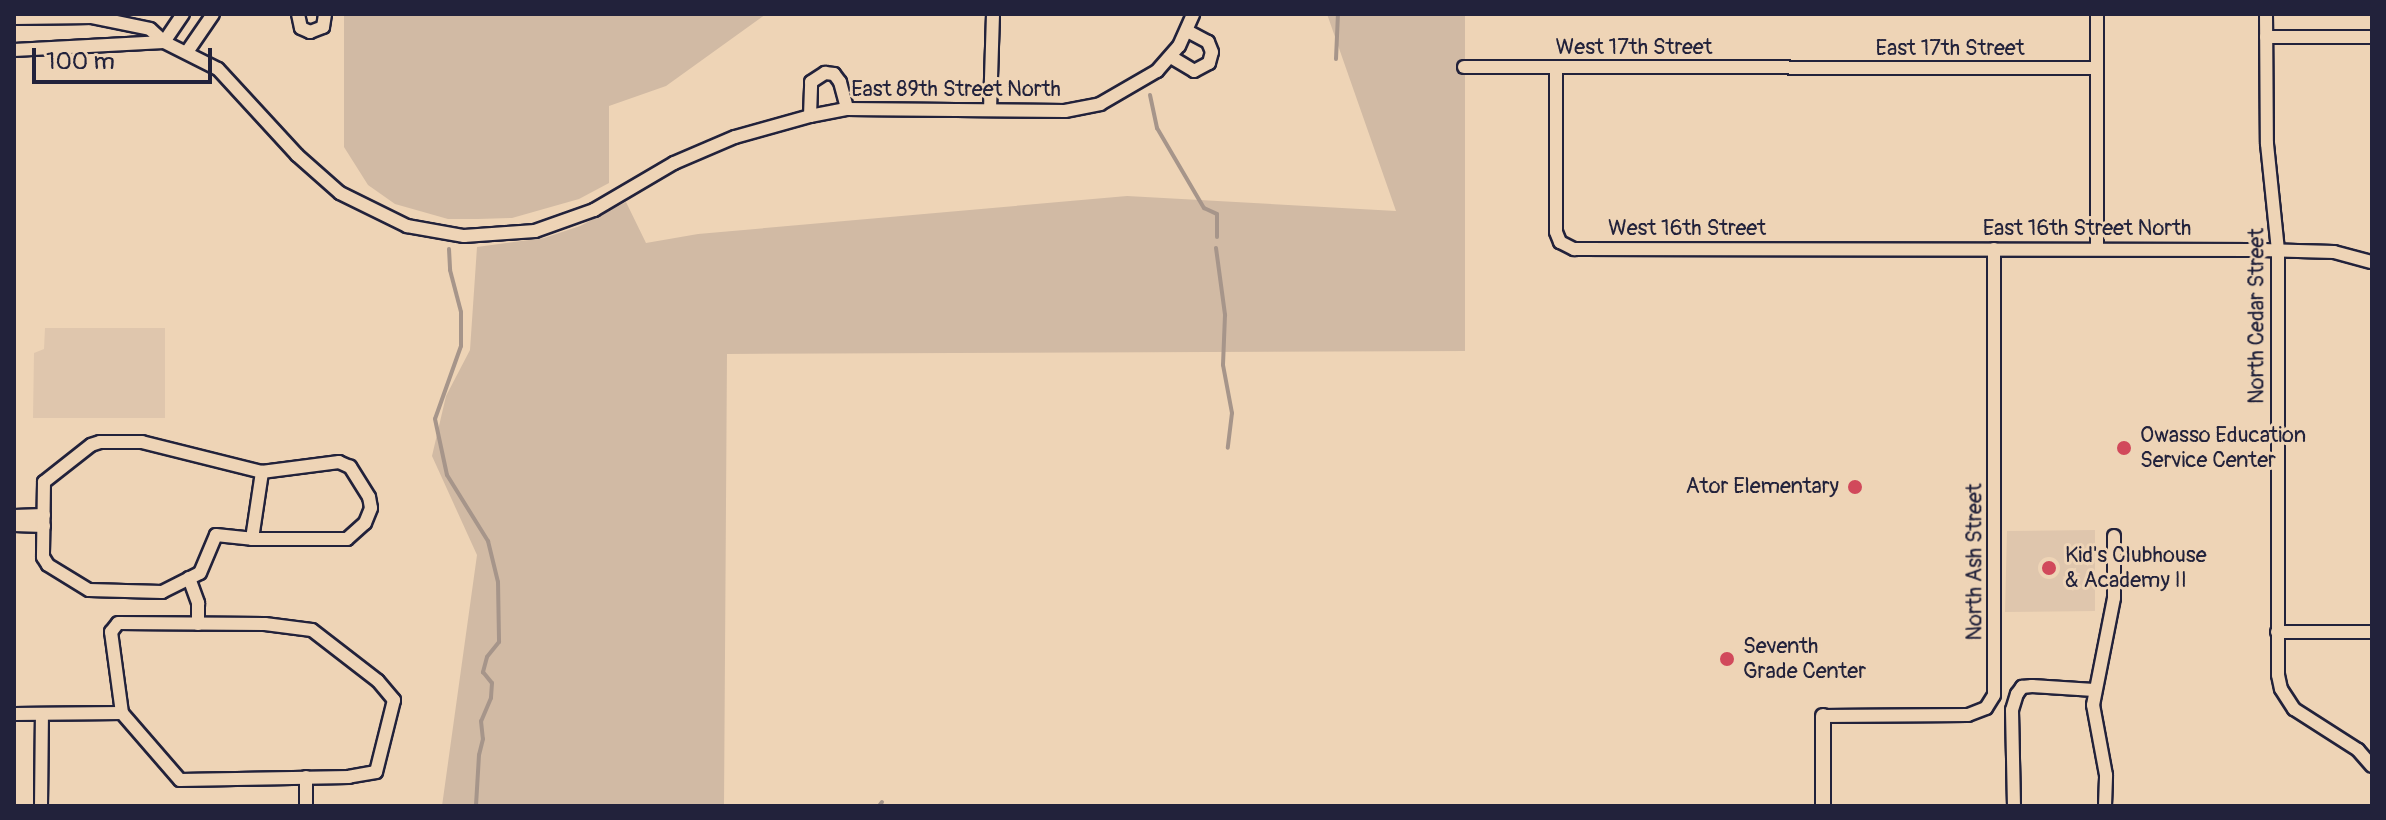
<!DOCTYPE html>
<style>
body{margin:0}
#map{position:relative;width:2386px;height:820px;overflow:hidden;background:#eed4b6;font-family:Pangolin,sans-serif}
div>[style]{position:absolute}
.built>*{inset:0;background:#dfc6ad}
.green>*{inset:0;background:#d1baa4}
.stream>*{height:4px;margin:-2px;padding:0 2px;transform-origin:2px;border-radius:2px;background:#a6958a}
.roads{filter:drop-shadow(2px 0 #22223b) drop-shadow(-2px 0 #22223b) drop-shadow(0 2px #22223b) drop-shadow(0 -2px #22223b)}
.minor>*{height:12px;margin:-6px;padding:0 6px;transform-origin:6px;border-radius:6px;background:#eed4b6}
.tertiary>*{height:14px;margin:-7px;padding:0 7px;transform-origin:7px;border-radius:7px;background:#eed4b6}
.dots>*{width:22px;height:22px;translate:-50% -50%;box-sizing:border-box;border:4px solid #eed4b6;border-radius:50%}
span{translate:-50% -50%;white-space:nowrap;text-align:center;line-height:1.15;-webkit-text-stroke:6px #eed4b6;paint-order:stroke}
.street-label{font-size:22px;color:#22223b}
.poi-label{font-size:22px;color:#22223b}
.left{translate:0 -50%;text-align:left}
.right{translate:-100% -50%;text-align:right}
.frame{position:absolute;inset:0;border:16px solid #22223b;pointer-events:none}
.scale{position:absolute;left:32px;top:48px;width:180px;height:36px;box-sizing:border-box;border:4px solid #22223b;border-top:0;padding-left:10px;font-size:24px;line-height:28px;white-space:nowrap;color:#22223b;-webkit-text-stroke:6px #eed4b6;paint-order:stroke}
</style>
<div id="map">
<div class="built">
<div style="clip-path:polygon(45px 328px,165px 328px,165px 418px,33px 418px,34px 353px,44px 349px)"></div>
<div style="clip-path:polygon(2095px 530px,2095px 611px,2005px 612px,2007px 531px)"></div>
</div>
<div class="green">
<div style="clip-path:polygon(344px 14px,766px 14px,666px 86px,609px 106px,609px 183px,579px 199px,512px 218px,478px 219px,448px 219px,395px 204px,368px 185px,344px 147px)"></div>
<div style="clip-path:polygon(1327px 14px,1465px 14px,1465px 351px,727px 354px,724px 806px,442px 806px,477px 555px,432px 456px,446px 396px,470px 350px,477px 247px,544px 238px,580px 226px,626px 202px,646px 243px,698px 234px,1127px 196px,1396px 211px)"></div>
</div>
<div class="stream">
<div style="left:1336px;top:59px;width:45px;rotate:-87.5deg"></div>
<div style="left:1150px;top:95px;width:34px;rotate:78deg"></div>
<div style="left:1157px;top:128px;width:93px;rotate:59.6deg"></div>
<div style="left:1204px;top:208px;width:14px;rotate:25deg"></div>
<div style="left:1217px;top:214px;width:23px;rotate:90deg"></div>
<div style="left:1216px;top:248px;width:68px;rotate:82.3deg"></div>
<div style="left:1225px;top:315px;width:50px;rotate:92.3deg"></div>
<div style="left:1223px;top:365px;width:49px;rotate:79.4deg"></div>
<div style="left:1232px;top:413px;width:35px;rotate:97deg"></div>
<div style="left:449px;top:249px;width:21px;rotate:87deg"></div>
<div style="left:450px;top:270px;width:43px;rotate:75.3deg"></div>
<div style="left:461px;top:312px;width:34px;rotate:90deg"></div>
<div style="left:461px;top:346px;width:77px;rotate:109.6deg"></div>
<div style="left:435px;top:419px;width:57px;rotate:77.9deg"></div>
<div style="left:447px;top:475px;width:78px;rotate:58.2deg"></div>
<div style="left:488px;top:541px;width:42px;rotate:76.3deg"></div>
<div style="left:498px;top:582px;width:60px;rotate:89deg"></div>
<div style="left:499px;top:642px;width:19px;rotate:129deg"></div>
<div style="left:487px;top:657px;width:16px;rotate:105deg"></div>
<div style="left:483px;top:672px;width:14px;rotate:51deg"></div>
<div style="left:492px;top:683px;width:15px;rotate:94deg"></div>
<div style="left:491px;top:698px;width:25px;rotate:113deg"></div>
<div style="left:481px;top:721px;width:18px;rotate:84deg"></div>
<div style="left:483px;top:739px;width:16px;rotate:104deg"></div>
<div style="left:479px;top:755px;width:51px;rotate:93.4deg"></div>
<div style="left:879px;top:806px;width:5px;rotate:-53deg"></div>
</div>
<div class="roads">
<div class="minor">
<div style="left:298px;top:14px;width:14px;rotate:78deg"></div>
<div style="left:301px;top:28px;width:10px;rotate:24deg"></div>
<div style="left:310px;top:32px;width:14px;rotate:-21deg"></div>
<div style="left:323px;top:27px;width:13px;rotate:-81deg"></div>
<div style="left:2097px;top:14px;width:235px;rotate:90deg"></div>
<div style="left:2266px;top:14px;width:130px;rotate:89.6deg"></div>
<div style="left:2267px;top:144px;width:107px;rotate:84.1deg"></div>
<div style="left:2278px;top:250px;width:425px;rotate:90deg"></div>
<div style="left:2278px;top:675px;width:14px;rotate:78deg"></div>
<div style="left:2281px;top:689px;width:24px;rotate:57deg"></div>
<div style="left:2294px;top:709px;width:76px;rotate:32.6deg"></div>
<div style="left:2358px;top:750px;width:21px;rotate:49deg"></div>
<div style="left:14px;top:18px;width:78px;rotate:-0.7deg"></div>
<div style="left:92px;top:17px;width:59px;rotate:11.7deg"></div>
<div style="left:150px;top:29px;width:19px;rotate:43deg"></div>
<div style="left:164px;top:42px;width:60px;rotate:26.6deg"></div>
<div style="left:218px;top:69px;width:117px;rotate:47.4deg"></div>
<div style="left:297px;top:155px;width:57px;rotate:41.5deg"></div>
<div style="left:340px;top:193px;width:75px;rotate:26.2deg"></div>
<div style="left:407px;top:226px;width:58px;rotate:10deg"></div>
<div style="left:464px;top:236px;width:71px;rotate:-4deg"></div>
<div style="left:535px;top:231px;width:63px;rotate:-19.6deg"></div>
<div style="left:594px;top:210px;width:93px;rotate:-30.4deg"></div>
<div style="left:674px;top:163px;width:66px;rotate:-23.1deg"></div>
<div style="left:735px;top:137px;width:78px;rotate:-15.6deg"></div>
<div style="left:810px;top:116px;width:38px;rotate:-11deg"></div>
<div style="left:847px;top:109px;width:218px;rotate:0.5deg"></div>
<div style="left:1065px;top:111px;width:36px;rotate:-11deg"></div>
<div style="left:1100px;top:104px;width:66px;rotate:-30.1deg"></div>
<div style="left:1157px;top:71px;width:33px;rotate:-49deg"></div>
<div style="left:1179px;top:46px;width:35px;rotate:-66deg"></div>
<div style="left:2266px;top:37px;width:106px"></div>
<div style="left:164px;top:42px;width:34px;rotate:-56deg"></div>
<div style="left:14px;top:50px;width:150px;rotate:-3.1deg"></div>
<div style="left:187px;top:52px;width:46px;rotate:-55.6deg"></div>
<div style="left:1171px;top:57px;width:27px;rotate:31deg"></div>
<div style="left:1194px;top:71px;width:17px;rotate:-28deg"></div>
<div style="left:1209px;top:63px;width:11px;rotate:-75deg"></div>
<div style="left:1212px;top:52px;width:11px;rotate:-112deg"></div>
<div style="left:1208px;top:42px;width:24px;rotate:-152deg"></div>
<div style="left:1464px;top:67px;width:633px;rotate:0.09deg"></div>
<div style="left:1556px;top:67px;width:165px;rotate:90deg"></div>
<div style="left:1556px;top:232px;width:11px;rotate:68deg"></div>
<div style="left:1560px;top:242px;width:16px;rotate:27deg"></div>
<div style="left:1574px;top:249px;width:688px;rotate:0.08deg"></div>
<div style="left:2262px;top:250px;width:72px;rotate:1.6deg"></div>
<div style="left:2334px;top:252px;width:39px;rotate:15deg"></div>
<div style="left:990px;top:110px;width:96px;rotate:-88.2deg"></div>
<div style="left:810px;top:116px;width:34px;rotate:-88deg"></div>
<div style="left:811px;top:82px;width:17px;rotate:-33deg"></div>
<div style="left:825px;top:73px;width:9px;rotate:6deg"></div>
<div style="left:834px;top:74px;width:10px;rotate:53deg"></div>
<div style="left:840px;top:82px;width:28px;rotate:75deg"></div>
<div style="left:14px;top:516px;width:30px;rotate:-2deg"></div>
<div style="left:14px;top:525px;width:30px;rotate:2deg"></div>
<div style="left:252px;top:539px;width:95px"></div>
<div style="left:347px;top:539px;width:24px;rotate:-42deg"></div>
<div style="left:365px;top:523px;width:16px;rotate:-68deg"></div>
<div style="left:371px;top:508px;width:11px;rotate:-100deg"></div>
<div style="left:369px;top:497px;width:36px;rotate:-122deg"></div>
<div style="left:350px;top:467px;width:12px;rotate:-156deg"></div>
<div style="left:339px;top:462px;width:78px;rotate:172.6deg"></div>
<div style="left:262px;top:472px;width:124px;rotate:-166deg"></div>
<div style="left:142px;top:442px;width:42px;rotate:180deg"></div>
<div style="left:100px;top:442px;width:9px;rotate:162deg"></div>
<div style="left:91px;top:445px;width:60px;rotate:141.8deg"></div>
<div style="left:44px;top:482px;width:75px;rotate:90.8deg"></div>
<div style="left:43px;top:557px;width:9px;rotate:58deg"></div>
<div style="left:48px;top:565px;width:48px;rotate:31.4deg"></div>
<div style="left:89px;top:590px;width:73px;rotate:1.6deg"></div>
<div style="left:162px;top:592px;width:42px;rotate:-26.6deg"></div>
<div style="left:200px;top:573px;width:41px;rotate:-67.2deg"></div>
<div style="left:216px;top:535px;width:36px;rotate:6deg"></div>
<div style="left:252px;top:539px;width:68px;rotate:-81.5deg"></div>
<div style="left:189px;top:578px;width:27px;rotate:70deg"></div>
<div style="left:198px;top:603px;width:21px;rotate:90deg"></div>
<div style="left:118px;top:623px;width:147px;rotate:0.4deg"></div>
<div style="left:265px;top:624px;width:47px;rotate:7.3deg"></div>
<div style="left:312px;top:630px;width:83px;rotate:37.7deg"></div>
<div style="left:378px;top:681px;width:25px;rotate:50deg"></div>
<div style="left:394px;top:700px;width:74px;rotate:104deg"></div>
<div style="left:376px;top:772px;width:27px;rotate:170deg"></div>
<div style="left:349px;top:777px;width:169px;rotate:179deg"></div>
<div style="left:180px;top:780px;width:89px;rotate:-130.9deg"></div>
<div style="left:122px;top:713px;width:82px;rotate:-97.7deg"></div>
<div style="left:111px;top:632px;width:11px;rotate:-52deg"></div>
<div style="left:2277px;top:632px;width:95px"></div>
<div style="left:14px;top:714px;width:108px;rotate:-0.5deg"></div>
<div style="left:1823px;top:716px;width:145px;rotate:-0.4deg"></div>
<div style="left:1968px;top:715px;width:19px;rotate:-21deg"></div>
<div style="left:1986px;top:708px;width:15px;rotate:-58deg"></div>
<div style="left:1994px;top:695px;width:446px;rotate:-90deg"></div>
<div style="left:306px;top:777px;width:29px;rotate:90deg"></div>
<div style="left:41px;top:806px;width:91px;rotate:-89.4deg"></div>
<div style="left:2014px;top:806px;width:96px;rotate:-91.2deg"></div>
<div style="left:2012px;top:710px;width:17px;rotate:-73deg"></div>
<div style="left:2017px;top:694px;width:9px;rotate:-54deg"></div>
<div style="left:2022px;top:687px;width:10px;rotate:-6deg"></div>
<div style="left:2032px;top:686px;width:62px;rotate:3.7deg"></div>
<div style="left:2105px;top:806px;width:31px;rotate:-88deg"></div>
<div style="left:2106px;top:775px;width:71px;rotate:-100.5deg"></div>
<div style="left:2093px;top:705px;width:109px;rotate:-78.9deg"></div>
<div style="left:2114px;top:598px;width:62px;rotate:-90deg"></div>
</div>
<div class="tertiary">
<div style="left:1823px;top:806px;width:90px;rotate:-90deg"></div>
</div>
</div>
<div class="dots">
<div style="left:2124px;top:448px;background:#d1495b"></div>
<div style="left:1855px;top:487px;background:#d1495b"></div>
<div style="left:2049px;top:568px;background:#d1495b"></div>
<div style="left:1727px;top:659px;background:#d1495b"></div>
</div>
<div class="street-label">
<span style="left:1634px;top:48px">West 17th Street</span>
<span style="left:1950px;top:49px">East 17th Street</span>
<span style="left:956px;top:90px">East 89th Street North</span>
<span style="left:1687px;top:229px">West 16th Street</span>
<span style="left:2087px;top:229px">East 16th Street North</span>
<span style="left:2257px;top:316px;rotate:-90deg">North Cedar Street</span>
<span style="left:1975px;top:562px;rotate:-90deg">North Ash Street</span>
</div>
<div class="poi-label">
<span class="left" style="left:2140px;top:448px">Owasso Education<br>Service Center</span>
<span class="right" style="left:1839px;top:487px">Ator Elementary</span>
<span class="left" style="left:2065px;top:568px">Kid's Clubhouse<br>&amp; Academy II</span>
<span class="left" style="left:1743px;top:659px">Seventh<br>Grade Center</span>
</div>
<div class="frame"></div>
<div class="scale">100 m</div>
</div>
